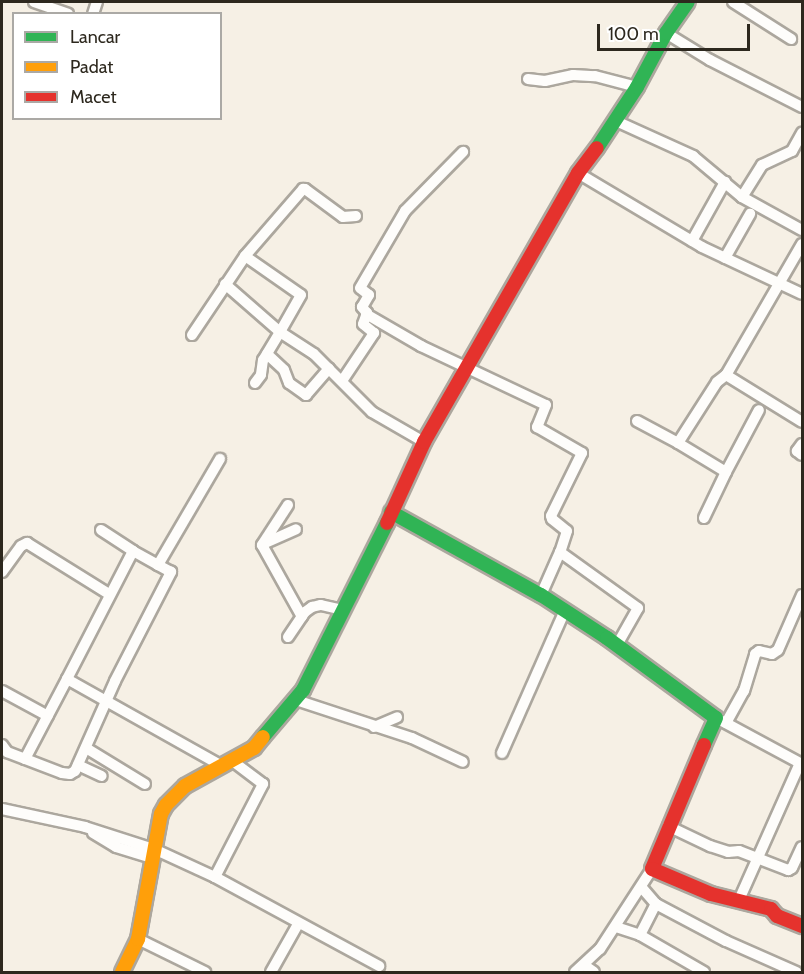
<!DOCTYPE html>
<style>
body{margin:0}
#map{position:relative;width:804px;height:974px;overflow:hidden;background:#f6f0e5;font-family:Cabin,sans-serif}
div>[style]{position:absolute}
.roads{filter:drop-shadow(2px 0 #aca79e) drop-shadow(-2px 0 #aca79e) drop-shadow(0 2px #aca79e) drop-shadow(0 -2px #aca79e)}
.street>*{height:10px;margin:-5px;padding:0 5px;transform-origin:5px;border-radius:5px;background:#fefdfb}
.fast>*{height:14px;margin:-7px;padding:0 7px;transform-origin:7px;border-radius:7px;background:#30b455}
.slow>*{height:14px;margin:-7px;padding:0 7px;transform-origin:7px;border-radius:7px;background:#ff9f0a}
.jam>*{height:14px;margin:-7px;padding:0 7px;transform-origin:7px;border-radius:7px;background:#e5322d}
span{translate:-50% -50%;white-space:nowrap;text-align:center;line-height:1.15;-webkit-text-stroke:6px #fff;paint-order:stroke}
.frame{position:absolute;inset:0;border:3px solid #2d281e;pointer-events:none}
.legend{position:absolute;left:12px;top:12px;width:210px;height:108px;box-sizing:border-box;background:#fff;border:2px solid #aba9a5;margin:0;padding:8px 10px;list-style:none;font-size:18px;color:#2d281e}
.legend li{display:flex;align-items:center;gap:12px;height:30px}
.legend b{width:30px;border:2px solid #aba9a5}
.scale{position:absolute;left:597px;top:24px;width:153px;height:27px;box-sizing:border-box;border:3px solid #2d281e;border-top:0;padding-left:8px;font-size:18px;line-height:21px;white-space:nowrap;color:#2d281e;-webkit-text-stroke:4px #fff;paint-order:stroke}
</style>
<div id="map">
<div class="roads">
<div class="street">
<div style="left:34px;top:2px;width:36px;rotate:19deg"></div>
<div style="left:733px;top:2px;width:69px;rotate:32.5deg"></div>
<div style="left:93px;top:14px;width:13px;rotate:-72deg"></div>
<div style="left:666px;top:33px;width:52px;rotate:31.5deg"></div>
<div style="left:710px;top:60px;width:103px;rotate:27.1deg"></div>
<div style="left:528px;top:79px;width:17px;rotate:7deg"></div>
<div style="left:545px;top:81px;width:29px;rotate:-12deg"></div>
<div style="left:573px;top:75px;width:22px;rotate:3deg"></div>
<div style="left:595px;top:76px;width:43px;rotate:14.7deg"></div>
<div style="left:616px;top:121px;width:85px;rotate:24.4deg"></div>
<div style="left:693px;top:156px;width:64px;rotate:39.9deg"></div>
<div style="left:742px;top:197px;width:68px;rotate:28.8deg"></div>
<div style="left:578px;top:173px;width:144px;rotate:30.8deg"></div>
<div style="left:702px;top:247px;width:110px;rotate:25.2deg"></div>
<div style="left:742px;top:197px;width:38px;rotate:-58deg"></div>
<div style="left:762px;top:165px;width:33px;rotate:-25deg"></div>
<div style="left:792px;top:151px;width:21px;rotate:-61deg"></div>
<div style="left:692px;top:241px;width:68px;rotate:-60.8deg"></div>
<div style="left:802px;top:244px;width:151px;rotate:120.1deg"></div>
<div style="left:726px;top:375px;width:89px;rotate:31.7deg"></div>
<div style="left:245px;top:256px;width:68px;rotate:34.9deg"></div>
<div style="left:301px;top:295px;width:43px;rotate:119.6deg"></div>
<div style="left:280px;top:332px;width:40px;rotate:32.9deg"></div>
<div style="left:314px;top:354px;width:82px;rotate:45deg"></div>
<div style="left:372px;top:412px;width:60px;rotate:30deg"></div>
<div style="left:725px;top:258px;width:51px;rotate:-60.4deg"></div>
<div style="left:225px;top:284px;width:73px;rotate:41.1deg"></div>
<div style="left:280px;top:332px;width:33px;rotate:121deg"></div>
<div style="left:263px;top:360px;width:15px;rotate:98deg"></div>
<div style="left:261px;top:375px;width:10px;rotate:127deg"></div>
<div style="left:366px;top:314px;width:64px;rotate:30.2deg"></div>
<div style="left:421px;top:346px;width:138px;rotate:25.3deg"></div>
<div style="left:546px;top:405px;width:24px;rotate:112deg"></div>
<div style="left:537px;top:427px;width:52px;rotate:30deg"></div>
<div style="left:582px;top:453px;width:70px;rotate:116.2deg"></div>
<div style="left:551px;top:516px;width:3px;rotate:72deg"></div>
<div style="left:552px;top:519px;width:19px;rotate:39deg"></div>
<div style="left:567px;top:531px;width:22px;rotate:108deg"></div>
<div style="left:560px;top:552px;width:96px;rotate:35.7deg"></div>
<div style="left:638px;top:608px;width:43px;rotate:119.6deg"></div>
<div style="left:192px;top:335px;width:95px;rotate:-56.1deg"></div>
<div style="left:245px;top:256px;width:89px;rotate:-49.1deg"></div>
<div style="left:303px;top:189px;width:2px"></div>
<div style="left:305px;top:189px;width:47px;rotate:36.4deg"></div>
<div style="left:343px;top:217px;width:13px;rotate:-4deg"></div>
<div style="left:267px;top:354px;width:23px;rotate:43deg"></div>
<div style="left:284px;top:370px;width:14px;rotate:69deg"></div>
<div style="left:289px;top:383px;width:21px;rotate:35deg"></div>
<div style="left:306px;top:395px;width:35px;rotate:-49deg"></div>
<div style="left:342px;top:381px;width:58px;rotate:-56.3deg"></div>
<div style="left:374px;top:333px;width:14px;rotate:-141deg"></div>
<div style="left:363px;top:324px;width:12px;rotate:-70deg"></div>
<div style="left:367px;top:313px;width:8px;rotate:-130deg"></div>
<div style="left:362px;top:307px;width:14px;rotate:-60deg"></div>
<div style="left:369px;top:295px;width:11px;rotate:-142deg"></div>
<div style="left:360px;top:288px;width:89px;rotate:-59.7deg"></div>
<div style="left:405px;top:211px;width:83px;rotate:-45.5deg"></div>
<div style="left:637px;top:421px;width:47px;rotate:28.2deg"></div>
<div style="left:678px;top:443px;width:72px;rotate:-57.4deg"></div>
<div style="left:717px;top:382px;width:11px;rotate:-38deg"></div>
<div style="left:678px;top:443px;width:56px;rotate:31.1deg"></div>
<div style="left:726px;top:472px;width:51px;rotate:115.6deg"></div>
<div style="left:802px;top:444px;width:9px;rotate:126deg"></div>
<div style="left:797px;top:451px;width:6px;rotate:39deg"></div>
<div style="left:726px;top:472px;width:70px;rotate:-62deg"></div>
<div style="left:288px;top:505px;width:48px;rotate:123deg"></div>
<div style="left:262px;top:545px;width:82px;rotate:60.9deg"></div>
<div style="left:101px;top:530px;width:38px;rotate:33deg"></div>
<div style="left:133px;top:551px;width:144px;rotate:117.3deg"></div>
<div style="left:67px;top:679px;width:178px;rotate:29.3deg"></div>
<div style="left:263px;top:544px;width:36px;rotate:-24deg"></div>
<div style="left:133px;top:551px;width:29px;rotate:29deg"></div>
<div style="left:158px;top:565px;width:123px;rotate:-59.7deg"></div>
<div style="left:2px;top:572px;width:32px;rotate:-54deg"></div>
<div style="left:21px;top:546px;width:7px;rotate:-27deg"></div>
<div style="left:27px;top:543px;width:97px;rotate:31.9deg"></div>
<div style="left:541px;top:595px;width:47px;rotate:-66.2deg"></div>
<div style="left:288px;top:637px;width:30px;rotate:-56deg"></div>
<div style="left:305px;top:612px;width:9px;rotate:-36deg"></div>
<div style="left:312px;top:607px;width:9px;rotate:-13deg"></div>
<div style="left:321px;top:605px;width:23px;rotate:13deg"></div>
<div style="left:2px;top:691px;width:52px;rotate:28.5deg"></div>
<div style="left:296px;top:700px;width:122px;rotate:18.1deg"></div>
<div style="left:412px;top:738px;width:56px;rotate:25.2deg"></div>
<div style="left:722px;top:721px;width:91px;rotate:28.3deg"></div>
<div style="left:726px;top:723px;width:37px;rotate:-61deg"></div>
<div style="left:744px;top:691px;width:39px;rotate:-73deg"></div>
<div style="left:755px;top:654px;width:5px;rotate:-37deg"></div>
<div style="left:759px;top:651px;width:13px;rotate:13deg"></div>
<div style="left:772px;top:654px;width:7px;rotate:-34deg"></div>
<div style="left:778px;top:650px;width:60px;rotate:-66.4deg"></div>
<div style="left:374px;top:727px;width:25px;rotate:-23deg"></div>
<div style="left:2px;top:745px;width:9px;rotate:54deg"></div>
<div style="left:7px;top:752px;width:59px;rotate:20.9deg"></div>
<div style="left:62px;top:773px;width:8px;rotate:7deg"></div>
<div style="left:70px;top:774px;width:6px;rotate:-31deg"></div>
<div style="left:75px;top:771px;width:98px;rotate:-66deg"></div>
<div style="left:115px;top:681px;width:123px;rotate:-62.8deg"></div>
<div style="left:171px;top:572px;width:15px;rotate:-152deg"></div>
<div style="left:86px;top:748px;width:69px;rotate:31.4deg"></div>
<div style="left:502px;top:753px;width:156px;rotate:-66.2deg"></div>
<div style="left:25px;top:759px;width:90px;rotate:-62.3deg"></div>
<div style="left:78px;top:765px;width:26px;rotate:25deg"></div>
<div style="left:2px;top:809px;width:85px;rotate:12.2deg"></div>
<div style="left:85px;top:827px;width:72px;rotate:17.7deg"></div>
<div style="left:154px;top:849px;width:67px;rotate:24.7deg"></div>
<div style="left:215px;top:877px;width:187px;rotate:28.5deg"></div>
<div style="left:668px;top:826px;width:47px;rotate:25.5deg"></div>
<div style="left:710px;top:846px;width:19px;rotate:18deg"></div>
<div style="left:728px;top:852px;width:11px;rotate:-5deg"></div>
<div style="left:739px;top:851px;width:53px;rotate:21.2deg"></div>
<div style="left:788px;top:870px;width:4px;rotate:-27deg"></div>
<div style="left:792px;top:868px;width:23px;rotate:-65deg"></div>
<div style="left:93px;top:833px;width:27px;rotate:31deg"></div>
<div style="left:116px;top:847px;width:39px;rotate:17deg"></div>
<div style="left:215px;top:877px;width:105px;rotate:-62.7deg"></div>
<div style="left:263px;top:784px;width:38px;rotate:-143deg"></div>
<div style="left:739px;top:900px;width:150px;rotate:-66deg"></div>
<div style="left:656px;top:904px;width:79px;rotate:27.9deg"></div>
<div style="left:726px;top:941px;width:77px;rotate:23.9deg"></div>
<div style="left:616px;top:927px;width:25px;rotate:18deg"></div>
<div style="left:640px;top:935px;width:74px;rotate:30deg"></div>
<div style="left:640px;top:935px;width:35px;rotate:-63deg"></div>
<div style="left:656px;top:904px;width:21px;rotate:-131deg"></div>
<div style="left:138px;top:939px;width:75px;rotate:26.2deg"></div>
<div style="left:584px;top:965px;width:12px;rotate:35deg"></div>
<div style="left:271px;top:972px;width:55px;rotate:-60.6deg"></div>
<div style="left:575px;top:972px;width:34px;rotate:-43deg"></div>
<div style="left:600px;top:949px;width:95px;rotate:-57deg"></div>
</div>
<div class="fast">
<div style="left:597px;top:148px;width:73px;rotate:-56.7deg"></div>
<div style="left:637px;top:87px;width:61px;rotate:-61.8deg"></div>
<div style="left:666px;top:33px;width:38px;rotate:-55deg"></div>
<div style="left:391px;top:512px;width:171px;rotate:29deg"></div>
<div style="left:541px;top:595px;width:79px;rotate:33.1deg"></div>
<div style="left:607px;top:638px;width:135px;rotate:36.3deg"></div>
<div style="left:716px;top:718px;width:30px;rotate:114deg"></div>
<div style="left:263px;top:737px;width:62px;rotate:-49.6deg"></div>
<div style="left:303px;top:690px;width:187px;rotate:-63.3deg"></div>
</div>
<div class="slow">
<div style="left:122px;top:972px;width:37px;rotate:-64deg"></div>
<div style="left:138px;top:939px;width:127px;rotate:-79.6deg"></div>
<div style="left:161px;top:814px;width:10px;rotate:-61deg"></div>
<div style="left:166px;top:805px;width:27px;rotate:-45deg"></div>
<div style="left:185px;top:786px;width:79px;rotate:-28.8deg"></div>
<div style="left:254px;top:748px;width:14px;rotate:-51deg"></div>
</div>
<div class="jam">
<div style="left:387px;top:523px;width:89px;rotate:-65.4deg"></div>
<div style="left:424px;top:442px;width:310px;rotate:-60.2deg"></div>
<div style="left:578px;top:173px;width:31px;rotate:-53deg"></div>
<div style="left:704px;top:745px;width:134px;rotate:112.8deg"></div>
<div style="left:652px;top:869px;width:64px;rotate:23deg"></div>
<div style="left:711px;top:894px;width:62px;rotate:14deg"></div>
<div style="left:771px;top:909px;width:9px;rotate:49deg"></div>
<div style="left:777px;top:916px;width:27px;rotate:22deg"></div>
</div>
</div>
<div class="frame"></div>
<ul class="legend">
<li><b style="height:8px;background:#30b455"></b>Lancar</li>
<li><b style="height:8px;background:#ff9f0a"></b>Padat</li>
<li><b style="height:8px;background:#e5322d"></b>Macet</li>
</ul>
<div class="scale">100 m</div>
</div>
